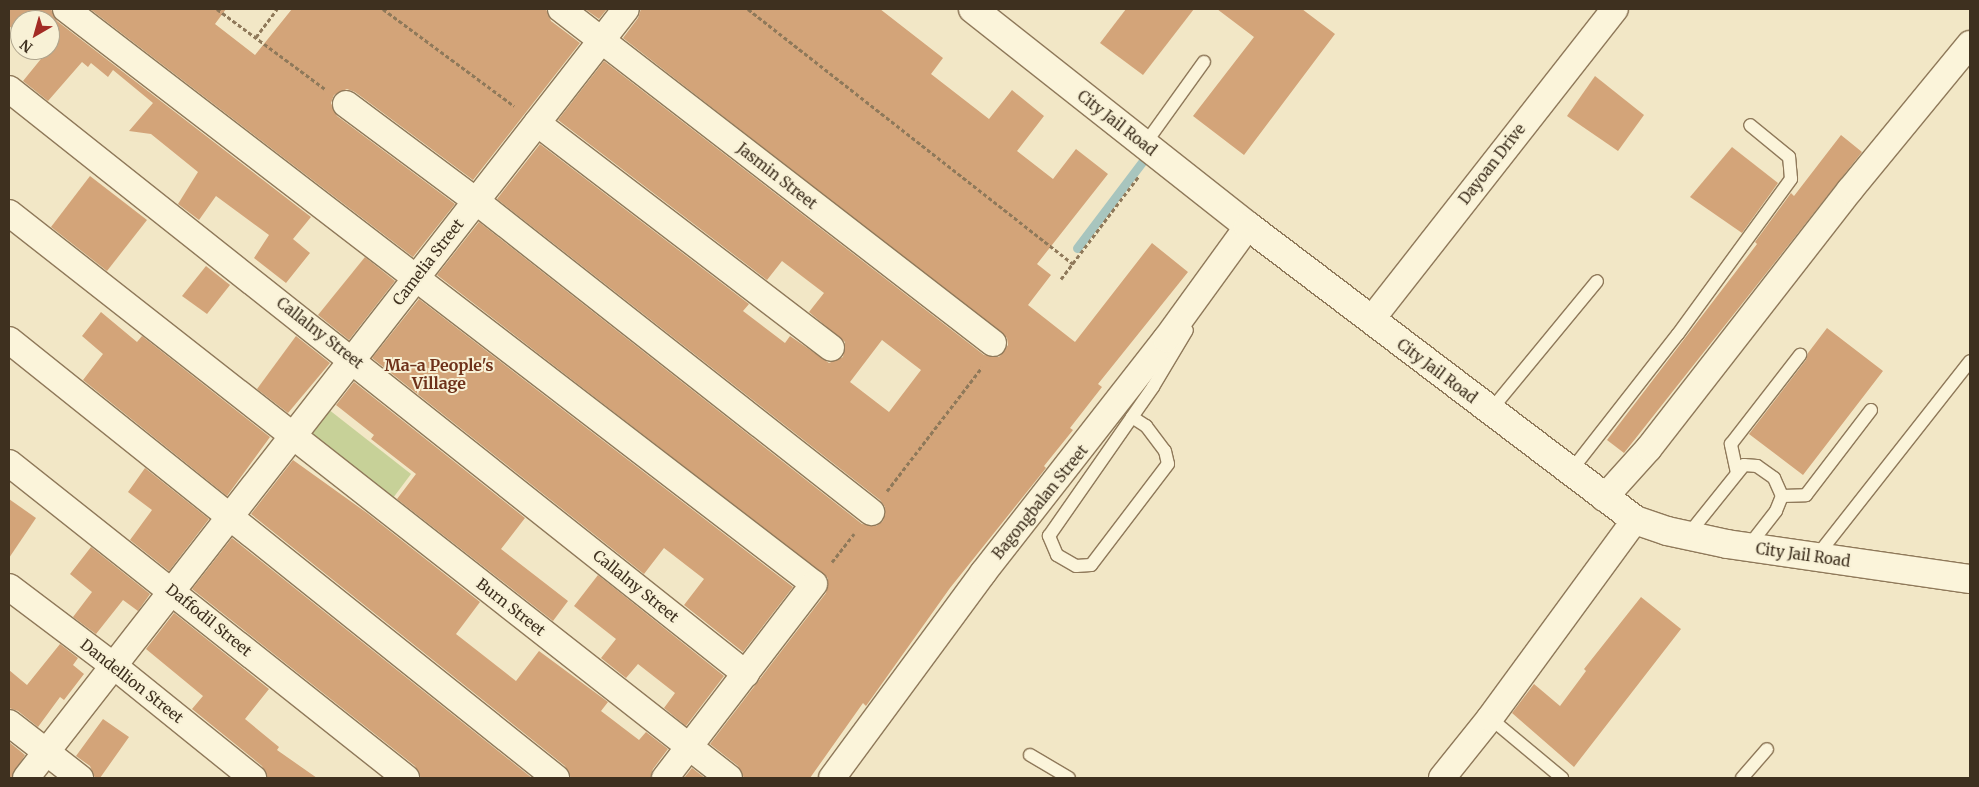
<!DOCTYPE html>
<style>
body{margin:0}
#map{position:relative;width:1979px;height:787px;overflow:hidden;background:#f2e7c6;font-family:Merriweather,serif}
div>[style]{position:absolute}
.green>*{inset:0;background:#c7d198}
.stream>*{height:9px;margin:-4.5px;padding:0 4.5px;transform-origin:4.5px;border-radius:4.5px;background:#a8c5be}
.building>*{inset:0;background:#d3a479}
.path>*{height:3px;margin-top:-1.5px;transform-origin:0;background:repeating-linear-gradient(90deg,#8f795a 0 4px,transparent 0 6.5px)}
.roads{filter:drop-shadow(1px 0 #8f795a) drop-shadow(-1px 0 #8f795a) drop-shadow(0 1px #8f795a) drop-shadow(0 -1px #8f795a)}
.service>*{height:12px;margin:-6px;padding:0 6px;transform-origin:6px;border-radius:6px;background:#fbf4da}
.minor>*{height:26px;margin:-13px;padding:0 13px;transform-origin:13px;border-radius:13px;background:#fbf4da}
.tertiary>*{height:28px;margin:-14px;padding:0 14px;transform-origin:14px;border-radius:14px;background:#fbf4da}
span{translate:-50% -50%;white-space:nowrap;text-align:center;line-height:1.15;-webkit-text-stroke:4px #f8f1d6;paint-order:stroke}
.street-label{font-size:15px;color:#3e301f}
.neighbourhood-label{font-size:16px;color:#6e311a;font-weight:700}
.frame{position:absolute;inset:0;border:10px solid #3e301f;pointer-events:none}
.north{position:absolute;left:10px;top:10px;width:50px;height:50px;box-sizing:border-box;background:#f8f1d6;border:1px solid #aea48d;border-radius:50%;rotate:218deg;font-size:14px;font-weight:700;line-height:20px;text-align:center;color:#3e301f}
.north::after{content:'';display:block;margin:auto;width:18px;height:22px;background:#a32b24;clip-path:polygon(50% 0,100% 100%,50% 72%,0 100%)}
</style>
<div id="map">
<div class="green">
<div style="clip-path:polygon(328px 409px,411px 474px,387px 506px,303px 441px)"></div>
</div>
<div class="stream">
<div style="left:1077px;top:248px;width:113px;rotate:-52.9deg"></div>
</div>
<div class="building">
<div style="clip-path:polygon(9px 9px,51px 9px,57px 21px,311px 217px,293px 239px,310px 253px,286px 283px,254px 258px,269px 235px,216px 196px,199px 220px,178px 204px,198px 172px,151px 134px,129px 131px,153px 103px,113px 70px,108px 77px,91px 63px,88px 67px,82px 62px,48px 101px,23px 81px,45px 54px,39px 50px,50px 50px,50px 20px,20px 20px,20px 35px,9px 26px)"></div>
<div style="clip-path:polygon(90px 9px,226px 9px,215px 24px,255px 55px,292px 9px,546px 9px,551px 21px,580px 43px,473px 180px,355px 92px,347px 89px,334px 95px,331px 103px,337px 116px,455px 204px,413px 257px)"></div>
<div style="clip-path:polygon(585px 9px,607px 9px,599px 19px)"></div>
<div style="clip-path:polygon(evenodd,641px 9px,880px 9px,943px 58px,931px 74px,989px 119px,1012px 90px,1044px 116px,1017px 151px,1053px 179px,1076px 149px,1108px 174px,1037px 264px,1051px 275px,1028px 305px,1075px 342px,1152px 243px,1188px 272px,1098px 384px,1102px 387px,1070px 428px,1073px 430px,1044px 466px,1046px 468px,950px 588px,866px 706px,863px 703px,810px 778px,744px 778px,738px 766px,710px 744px,826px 593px,828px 578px,437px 275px,479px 222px,862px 524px,876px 526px,883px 521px,885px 507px,880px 500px,497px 199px,540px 144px,749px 304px,743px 311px,785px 343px,790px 336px,829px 363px,843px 357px,845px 342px,809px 312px,824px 293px,782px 261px,767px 280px,558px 120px,604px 61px,984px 355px,999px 357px,1008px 345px,1007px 338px,623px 38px,638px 18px,641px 9px,882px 340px,921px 370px,889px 412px,850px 382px,882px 340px)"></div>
<div style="clip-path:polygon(1126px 9px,1194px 9px,1143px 75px,1100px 43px)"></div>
<div style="clip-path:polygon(1217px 9px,1302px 9px,1335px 34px,1244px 155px,1193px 116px,1254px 37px)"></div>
<div style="clip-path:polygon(1595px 76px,1644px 115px,1618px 151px,1567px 116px)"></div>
<div style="clip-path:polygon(1841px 135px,1862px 152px,1624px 453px,1607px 440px,1757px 244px,1755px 242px,1791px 193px,1794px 196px)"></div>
<div style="clip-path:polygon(1732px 147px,1778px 183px,1742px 233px,1690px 197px)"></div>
<div style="clip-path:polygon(90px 176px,147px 220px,107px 271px,51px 227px)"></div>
<div style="clip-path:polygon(365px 257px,395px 281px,349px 340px,318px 315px)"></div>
<div style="clip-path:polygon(206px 266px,230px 285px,207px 314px,182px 296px)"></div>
<div style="clip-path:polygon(419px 299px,793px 587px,743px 652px,684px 605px,704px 579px,664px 548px,644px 574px,372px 358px)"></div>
<div style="clip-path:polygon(101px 312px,137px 342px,142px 336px,270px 437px,227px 496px,83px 380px,103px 354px,82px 336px)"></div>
<div style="clip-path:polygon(1827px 328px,1883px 371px,1803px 475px,1749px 434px,1806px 360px,1808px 353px)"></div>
<div style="clip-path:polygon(296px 336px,330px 363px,288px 413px,257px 389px)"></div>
<div style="clip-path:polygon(354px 382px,525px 518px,501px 549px,568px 601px,553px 621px,397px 499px,416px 474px,371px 439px,374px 435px,336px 405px)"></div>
<div style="clip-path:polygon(293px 460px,367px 513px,480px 602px,456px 634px,516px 681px,539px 651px,608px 702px,601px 711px,639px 740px,646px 732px,668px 749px,653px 769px,650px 778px,571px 778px,565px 766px,251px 514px)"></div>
<div style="clip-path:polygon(145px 468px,209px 519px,169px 571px,130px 540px,152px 510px,128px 492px)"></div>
<div style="clip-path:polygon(9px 499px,36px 518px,9px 558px)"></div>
<div style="clip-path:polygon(232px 538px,532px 778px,421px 778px,415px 766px,192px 589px)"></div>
<div style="clip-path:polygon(91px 547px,150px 594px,138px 611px,123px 600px,96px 634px,73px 617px,92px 592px,70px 574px)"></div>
<div style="clip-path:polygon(598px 575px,724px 676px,686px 726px,664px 708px,675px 693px,638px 664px,626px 678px,601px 658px,616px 639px,574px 606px)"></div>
<div style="clip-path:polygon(1641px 597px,1681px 629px,1574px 767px,1512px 713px,1534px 684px,1560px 706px,1586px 671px,1584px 669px)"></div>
<div style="clip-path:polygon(174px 613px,269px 689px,245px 719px,279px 747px,277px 750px,317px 778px,268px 778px,262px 766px,192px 709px,203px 696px,146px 649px)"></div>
<div style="clip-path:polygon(60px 644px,78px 658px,73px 665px,84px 674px,64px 700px,60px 697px,38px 727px,18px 711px,9px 708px,9px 670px,27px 685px)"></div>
<div style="clip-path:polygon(103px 719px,129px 737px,100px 778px,95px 778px,90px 766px,76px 756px)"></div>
<div style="clip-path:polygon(9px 742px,25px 755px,11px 778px,9px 778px)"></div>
<div style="clip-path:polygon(692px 768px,705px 778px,684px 778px)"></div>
</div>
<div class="path">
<div style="left:217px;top:9px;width:134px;rotate:36.5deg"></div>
<div style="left:383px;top:9px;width:163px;rotate:36.5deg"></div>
<div style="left:748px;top:9px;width:413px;rotate:38.1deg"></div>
<div style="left:256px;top:37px;width:35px;rotate:-53deg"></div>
<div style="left:1061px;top:279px;width:129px;rotate:-52.9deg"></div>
<div style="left:887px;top:491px;width:156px;rotate:-52.5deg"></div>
<div style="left:832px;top:562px;width:36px;rotate:-52deg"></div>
</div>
<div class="roads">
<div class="service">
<div style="left:1145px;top:144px;width:101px;rotate:-54.3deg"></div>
<div style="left:1490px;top:411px;width:168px;rotate:-50.5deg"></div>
<div style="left:1132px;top:417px;width:17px;rotate:33deg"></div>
<div style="left:1146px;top:426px;width:31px;rotate:53deg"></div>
<div style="left:1165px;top:451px;width:13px;rotate:77deg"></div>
<div style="left:1168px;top:464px;width:127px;rotate:127.3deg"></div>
<div style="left:1091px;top:565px;width:15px;rotate:176deg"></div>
<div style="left:1076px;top:566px;width:22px;rotate:-150deg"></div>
<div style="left:1057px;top:555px;width:21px;rotate:-113deg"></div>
<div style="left:1049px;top:536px;width:145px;rotate:-55.1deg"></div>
<div style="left:1132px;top:417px;width:37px;rotate:-55deg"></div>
<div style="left:1153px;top:387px;width:66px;rotate:-59.2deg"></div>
<div style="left:1570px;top:472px;width:175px;rotate:-52deg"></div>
<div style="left:1678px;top:334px;width:192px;rotate:-53.9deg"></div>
<div style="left:1791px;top:179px;width:22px;rotate:-95deg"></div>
<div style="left:1789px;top:157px;width:50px;rotate:-140.6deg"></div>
<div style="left:1737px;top:473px;width:30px;rotate:-102deg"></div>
<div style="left:1731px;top:444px;width:113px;rotate:-52.2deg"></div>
<div style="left:1782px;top:496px;width:24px;rotate:-2deg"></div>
<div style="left:1806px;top:495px;width:107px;rotate:-52.6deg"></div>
<div style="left:1687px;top:536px;width:91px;rotate:-51.2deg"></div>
<div style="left:1744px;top:465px;width:13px;rotate:4deg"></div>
<div style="left:1757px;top:466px;width:21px;rotate:35deg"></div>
<div style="left:1774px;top:478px;width:20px;rotate:66deg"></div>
<div style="left:1782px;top:496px;width:16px;rotate:112deg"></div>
<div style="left:1776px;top:511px;width:46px;rotate:127.9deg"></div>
<div style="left:1816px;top:557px;width:249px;rotate:-51.8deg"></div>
<div style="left:1490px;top:718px;width:94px;rotate:39.8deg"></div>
<div style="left:1030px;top:755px;width:45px;rotate:30.5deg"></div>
<div style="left:1742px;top:778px;width:38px;rotate:-49deg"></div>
</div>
<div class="minor">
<div style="left:66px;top:9px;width:943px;rotate:37.55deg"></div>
<div style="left:814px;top:584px;width:245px;rotate:127.5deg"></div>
<div style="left:561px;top:9px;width:546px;rotate:37.71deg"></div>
<div style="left:9px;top:89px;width:941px;rotate:38.44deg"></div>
<div style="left:346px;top:104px;width:162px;rotate:36.7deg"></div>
<div style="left:476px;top:201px;width:503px;rotate:38.21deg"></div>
<div style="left:537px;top:123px;width:370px;rotate:37.4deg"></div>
<div style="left:9px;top:213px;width:915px;rotate:38.12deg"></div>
<div style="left:1371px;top:320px;width:395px;rotate:-51.9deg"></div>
<div style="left:9px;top:340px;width:701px;rotate:38.69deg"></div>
<div style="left:9px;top:463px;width:507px;rotate:38.43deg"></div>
<div style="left:1604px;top:498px;width:67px;rotate:-48deg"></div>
<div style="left:1649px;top:448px;width:327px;rotate:-52.1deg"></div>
<div style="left:1850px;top:190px;width:189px;rotate:-50.6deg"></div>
<div style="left:9px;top:587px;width:131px;rotate:37deg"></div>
<div style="left:114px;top:666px;width:179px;rotate:38.9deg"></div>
<div style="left:9px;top:723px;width:90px;rotate:37.8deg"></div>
<div style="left:26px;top:778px;width:975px;rotate:-52.04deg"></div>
<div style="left:832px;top:778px;width:255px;rotate:-53.6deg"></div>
<div style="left:983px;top:573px;width:297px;rotate:-52deg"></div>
<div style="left:1166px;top:339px;width:140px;rotate:-54deg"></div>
<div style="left:1442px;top:778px;width:77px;rotate:-51.3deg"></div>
<div style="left:1490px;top:718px;width:245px;rotate:-53.8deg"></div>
</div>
<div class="tertiary">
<div style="left:973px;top:9px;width:350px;rotate:38.3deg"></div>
<div style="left:1248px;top:226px;width:486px;rotate:37.2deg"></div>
<div style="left:1635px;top:520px;width:34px;rotate:19deg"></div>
<div style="left:1667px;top:531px;width:61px;rotate:12.2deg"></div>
<div style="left:1727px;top:544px;width:246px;rotate:8.2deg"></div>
</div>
</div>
<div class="street-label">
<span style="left:1117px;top:123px;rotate:38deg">City Jail Road</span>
<span style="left:1492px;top:164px;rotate:-52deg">Dayoan Drive</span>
<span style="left:777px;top:176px;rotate:38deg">Jasmin Street</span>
<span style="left:428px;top:262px;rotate:-52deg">Camelia Street</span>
<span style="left:320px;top:333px;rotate:38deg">Callalny Street</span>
<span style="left:1437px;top:371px;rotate:37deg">City Jail Road</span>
<span style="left:1040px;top:502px;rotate:-51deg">Bagongbalan Street</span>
<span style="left:1803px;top:555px;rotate:8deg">City Jail Road</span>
<span style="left:636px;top:586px;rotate:39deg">Callalny Street</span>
<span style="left:511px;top:607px;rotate:38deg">Burn Street</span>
<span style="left:209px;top:620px;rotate:39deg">Daffodil Street</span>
<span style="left:132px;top:681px;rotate:38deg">Dandellion Street</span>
</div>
<div class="neighbourhood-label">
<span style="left:439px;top:374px">Ma-a People's<br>Village</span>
</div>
<div class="frame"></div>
<div class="north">N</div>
</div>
